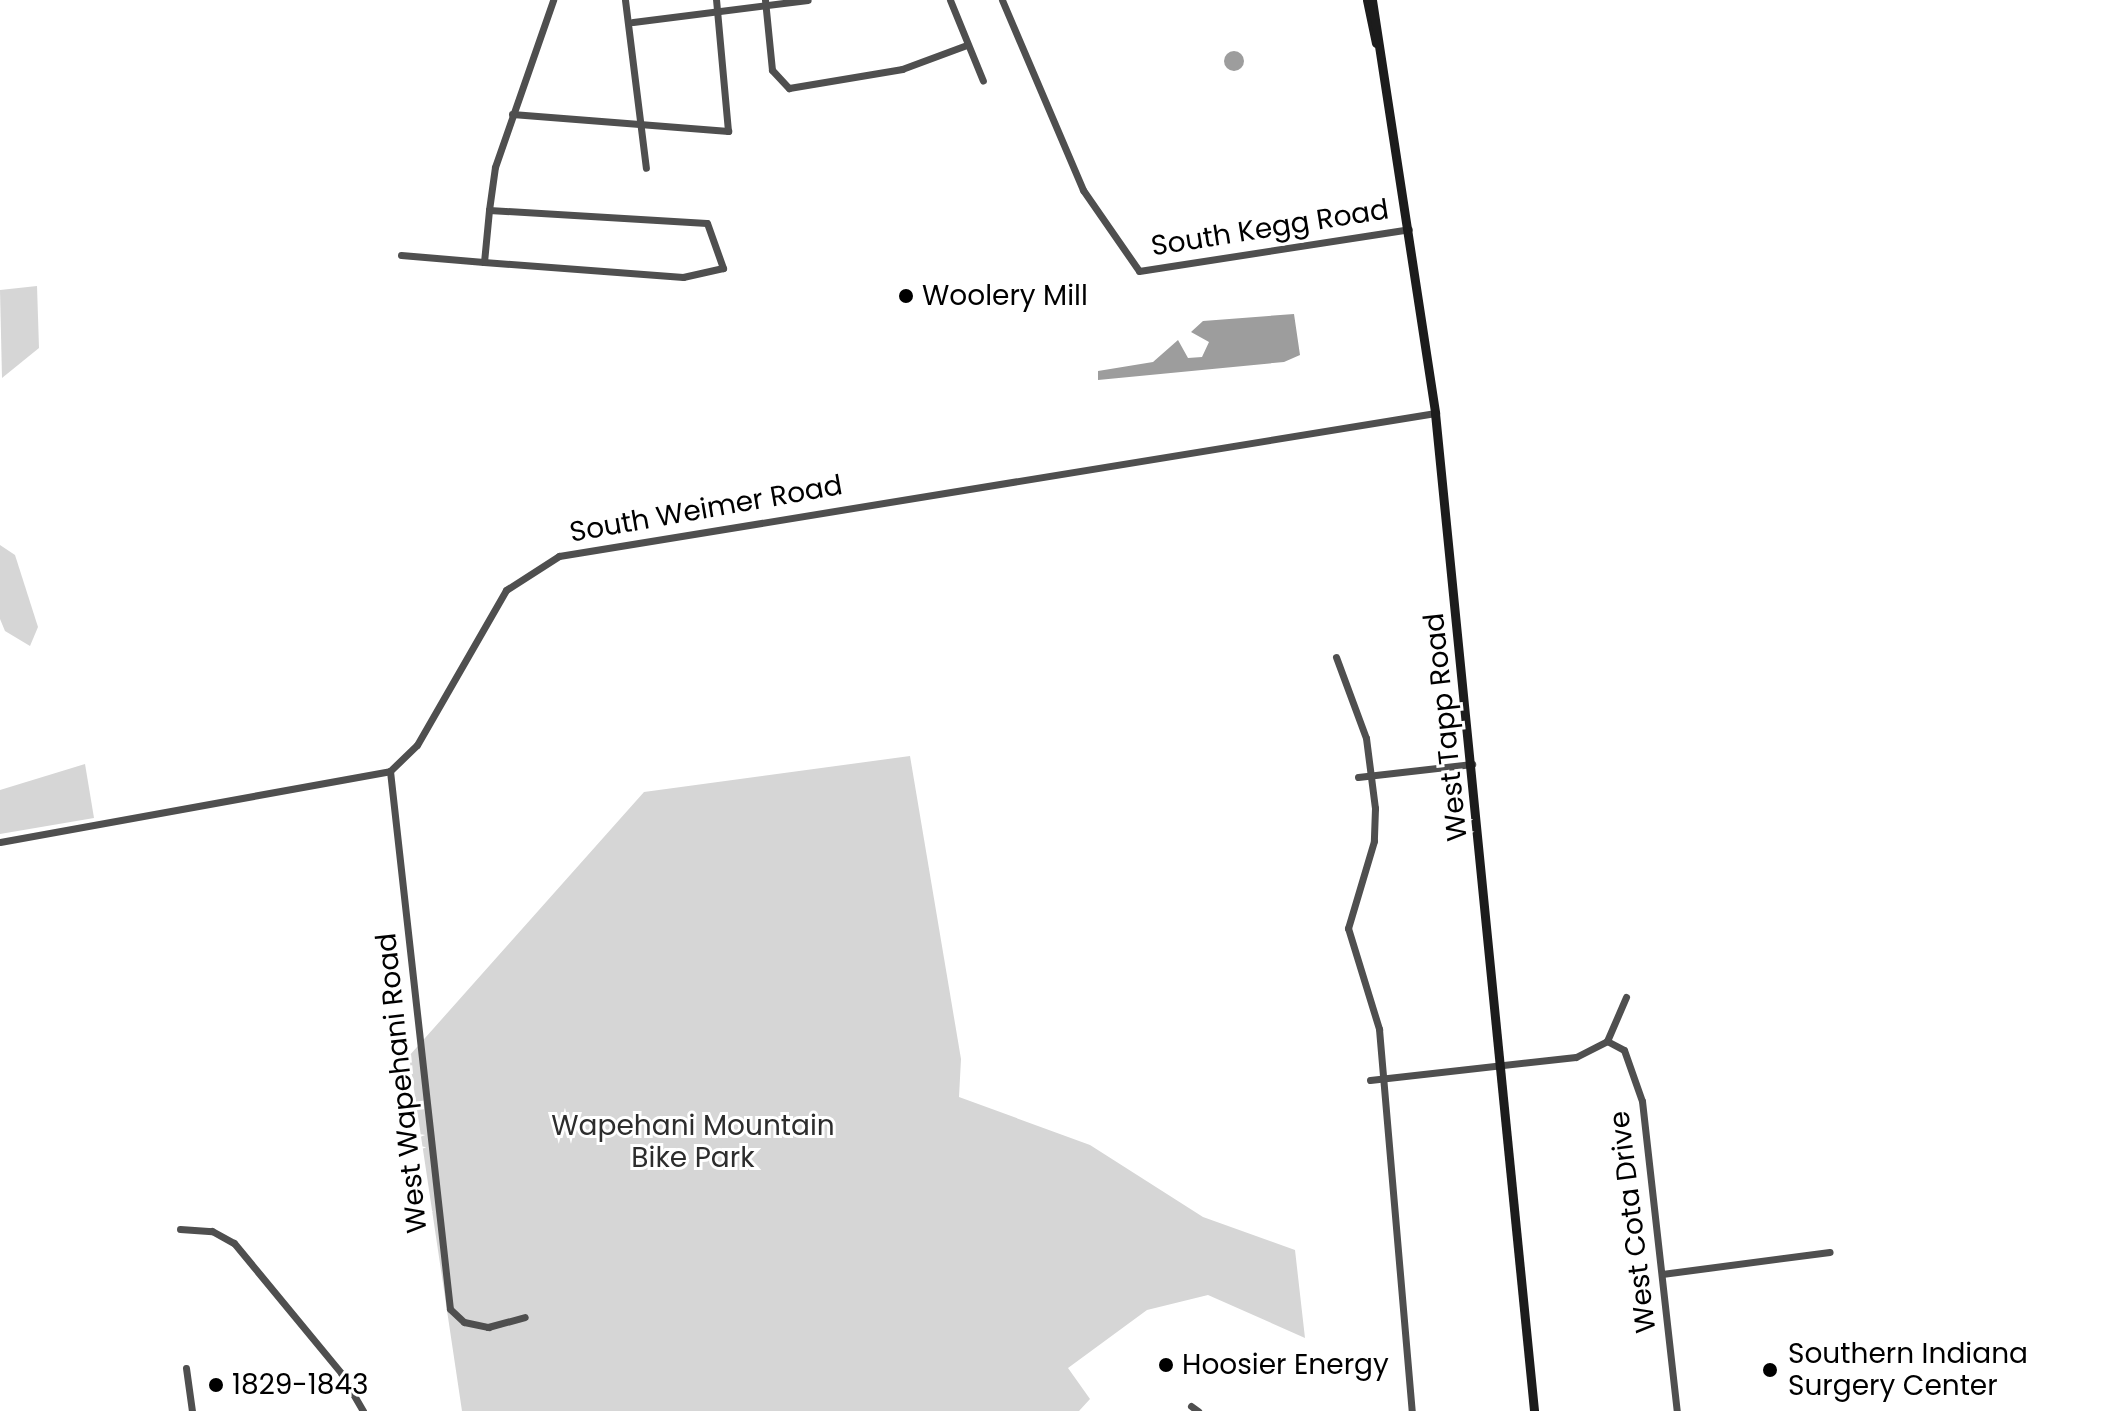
<!DOCTYPE html>
<style>
body{margin:0}
#map{position:relative;width:2103px;height:1411px;overflow:hidden;background:#fff;font-family:Poppins,sans-serif}
div>[style]{position:absolute}
.green>*{inset:0;background:#d6d6d6}
.water>*{inset:0;background:#9d9d9d}
.round{border-radius:50%}
.street>*{height:7px;margin:-3.5px;padding:0 3.5px;transform-origin:3.5px;border-radius:3.5px;background:#4f4f4f}
.secondary>*{height:9px;margin:-4.5px;padding:0 4.5px;transform-origin:4.5px;border-radius:4.5px;background:#1c1c1c}
.dots>*{width:22px;height:22px;translate:-50% -50%;box-sizing:border-box;border:4px solid #fff;border-radius:50%}
span{translate:-50% -50%;white-space:nowrap;text-align:center;line-height:1.15;-webkit-text-stroke:6px #fff;paint-order:stroke}
.street-label{font-size:28px;color:#000}
.poi-label{font-size:28px;color:#000}
.left{translate:0 -50%;text-align:left}
.park-label{font-size:28px;color:#2d2d2d}
</style>
<div id="map">
<div class="green">
<div style="clip-path:polygon(37px 286px,39px 348px,2px 378px,0 290px)"></div>
<div style="clip-path:polygon(0 545px,15px 555px,38px 627px,30px 646px,5px 631px,0 619px)"></div>
<div style="clip-path:polygon(910px 756px,961px 1059px,959px 1097px,1090px 1145px,1203px 1217px,1295px 1250px,1305px 1338px,1208px 1295px,1147px 1310px,1068px 1368px,1090px 1399px,1079px 1411px,462px 1411px,409px 1056px,644px 792px)"></div>
<div style="clip-path:polygon(85px 764px,94px 818px,0 834px,0 790px)"></div>
</div>
<div class="water">
<div class="round" style="left:1224px;top:51px;width:20px;height:20px"></div>
<div style="clip-path:polygon(1294px 314px,1300px 355px,1284px 362px,1098px 380px,1098px 371px,1153px 362px,1178px 340px,1188px 358px,1202px 357px,1209px 342px,1191px 332px,1203px 321px)"></div>
</div>
<div class="street">
<div style="left:625px;top:0;width:169px;rotate:82.9deg"></div>
<div style="left:765px;top:0;width:70px;rotate:84.3deg"></div>
<div style="left:772px;top:70px;width:25px;rotate:47deg"></div>
<div style="left:789px;top:88px;width:115px;rotate:-9.5deg"></div>
<div style="left:902px;top:69px;width:69px;rotate:-20.3deg"></div>
<div style="left:950px;top:0;width:87px;rotate:67.8deg"></div>
<div style="left:1002px;top:0;width:207px;rotate:66.9deg"></div>
<div style="left:1083px;top:190px;width:98px;rotate:55.3deg"></div>
<div style="left:1139px;top:271px;width:273px;rotate:-8.8deg"></div>
<div style="left:633px;top:22px;width:176px;rotate:-7.2deg"></div>
<div style="left:512px;top:114px;width:217px;rotate:4.5deg"></div>
<div style="left:728px;top:131px;width:132px;rotate:-95.2deg"></div>
<div style="left:489px;top:210px;width:218px;rotate:3.4deg"></div>
<div style="left:707px;top:223px;width:48px;rotate:70.4deg"></div>
<div style="left:723px;top:268px;width:41px;rotate:167.3deg"></div>
<div style="left:683px;top:277px;width:200px;rotate:-175.7deg"></div>
<div style="left:484px;top:262px;width:52px;rotate:-84.5deg"></div>
<div style="left:489px;top:210px;width:43px;rotate:-82.1deg"></div>
<div style="left:495px;top:167px;width:177px;rotate:-70.8deg"></div>
<div style="left:401px;top:255px;width:83px;rotate:4.8deg"></div>
<div style="left:1336px;top:657px;width:86px;rotate:69.7deg"></div>
<div style="left:1366px;top:738px;width:71px;rotate:82.7deg"></div>
<div style="left:1375px;top:808px;width:33px;rotate:92deg"></div>
<div style="left:1374px;top:841px;width:91px;rotate:106.6deg"></div>
<div style="left:1348px;top:928px;width:106px;rotate:72.9deg"></div>
<div style="left:1379px;top:1029px;width:383px;rotate:85.1deg"></div>
<div style="left:390px;top:771px;width:541px;rotate:83.64deg"></div>
<div style="left:450px;top:1309px;width:19px;rotate:43deg"></div>
<div style="left:464px;top:1322px;width:25px;rotate:12deg"></div>
<div style="left:488px;top:1327px;width:38px;rotate:-15deg"></div>
<div style="left:1358px;top:777px;width:115px;rotate:-6.5deg"></div>
<div style="left:0;top:842px;width:396px;rotate:-10.3deg"></div>
<div style="left:390px;top:771px;width:37px;rotate:-44deg"></div>
<div style="left:417px;top:745px;width:179px;rotate:-60.1deg"></div>
<div style="left:506px;top:590px;width:63px;rotate:-32.7deg"></div>
<div style="left:559px;top:556px;width:888px;rotate:-9.27deg"></div>
<div style="left:1607px;top:1041px;width:19px;rotate:28deg"></div>
<div style="left:1624px;top:1050px;width:54px;rotate:70.6deg"></div>
<div style="left:1642px;top:1101px;width:312px;rotate:83.6deg"></div>
<div style="left:1370px;top:1080px;width:207px;rotate:-6.4deg"></div>
<div style="left:1576px;top:1057px;width:35px;rotate:-27deg"></div>
<div style="left:1607px;top:1041px;width:48px;rotate:-66.6deg"></div>
<div style="left:180px;top:1229px;width:32px;rotate:4deg"></div>
<div style="left:212px;top:1231px;width:25px;rotate:29deg"></div>
<div style="left:234px;top:1243px;width:168px;rotate:50.5deg"></div>
<div style="left:341px;top:1373px;width:44px;rotate:59.9deg"></div>
<div style="left:1662px;top:1274px;width:169px;rotate:-7.5deg"></div>
<div style="left:186px;top:1368px;width:43px;rotate:82.1deg"></div>
<div style="left:1191px;top:1406px;width:9px;rotate:36deg"></div>
</div>
<div class="secondary">
<div style="left:1367px;top:0;width:44px;rotate:78.2deg"></div>
<div style="left:1372px;top:0;width:418px;rotate:81.3deg"></div>
<div style="left:1435px;top:413px;width:1003px;rotate:84.33deg"></div>
</div>
<div class="dots">
<div style="left:906px;top:296px;background:#000"></div>
<div style="left:1166px;top:1365px;background:#000"></div>
<div style="left:1770px;top:1370px;background:#000"></div>
<div style="left:216px;top:1385px;background:#000"></div>
</div>
<div class="street-label">
<span style="left:1270px;top:228px;rotate:-9deg">South Kegg Road</span>
<span style="left:706px;top:509px;rotate:-10deg">South Weimer Road</span>
<span style="left:1446px;top:727px;rotate:-96deg">West Tapp Road</span>
<span style="left:402px;top:1083px;rotate:-96deg">West Wapehani Road</span>
<span style="left:1633px;top:1222px;rotate:-97deg">West Cota Drive</span>
</div>
<div class="poi-label">
<span class="left" style="left:922px;top:296px">Woolery Mill</span>
<span class="left" style="left:1788px;top:1370px">Southern Indiana<br>Surgery Center</span>
<span class="left" style="left:1182px;top:1365px">Hoosier Energy</span>
<span class="left" style="left:232px;top:1385px">1829-1843</span>
</div>
<div class="park-label">
<span style="left:693px;top:1142px">Wapehani Mountain<br>Bike Park</span>
</div>
</div>
